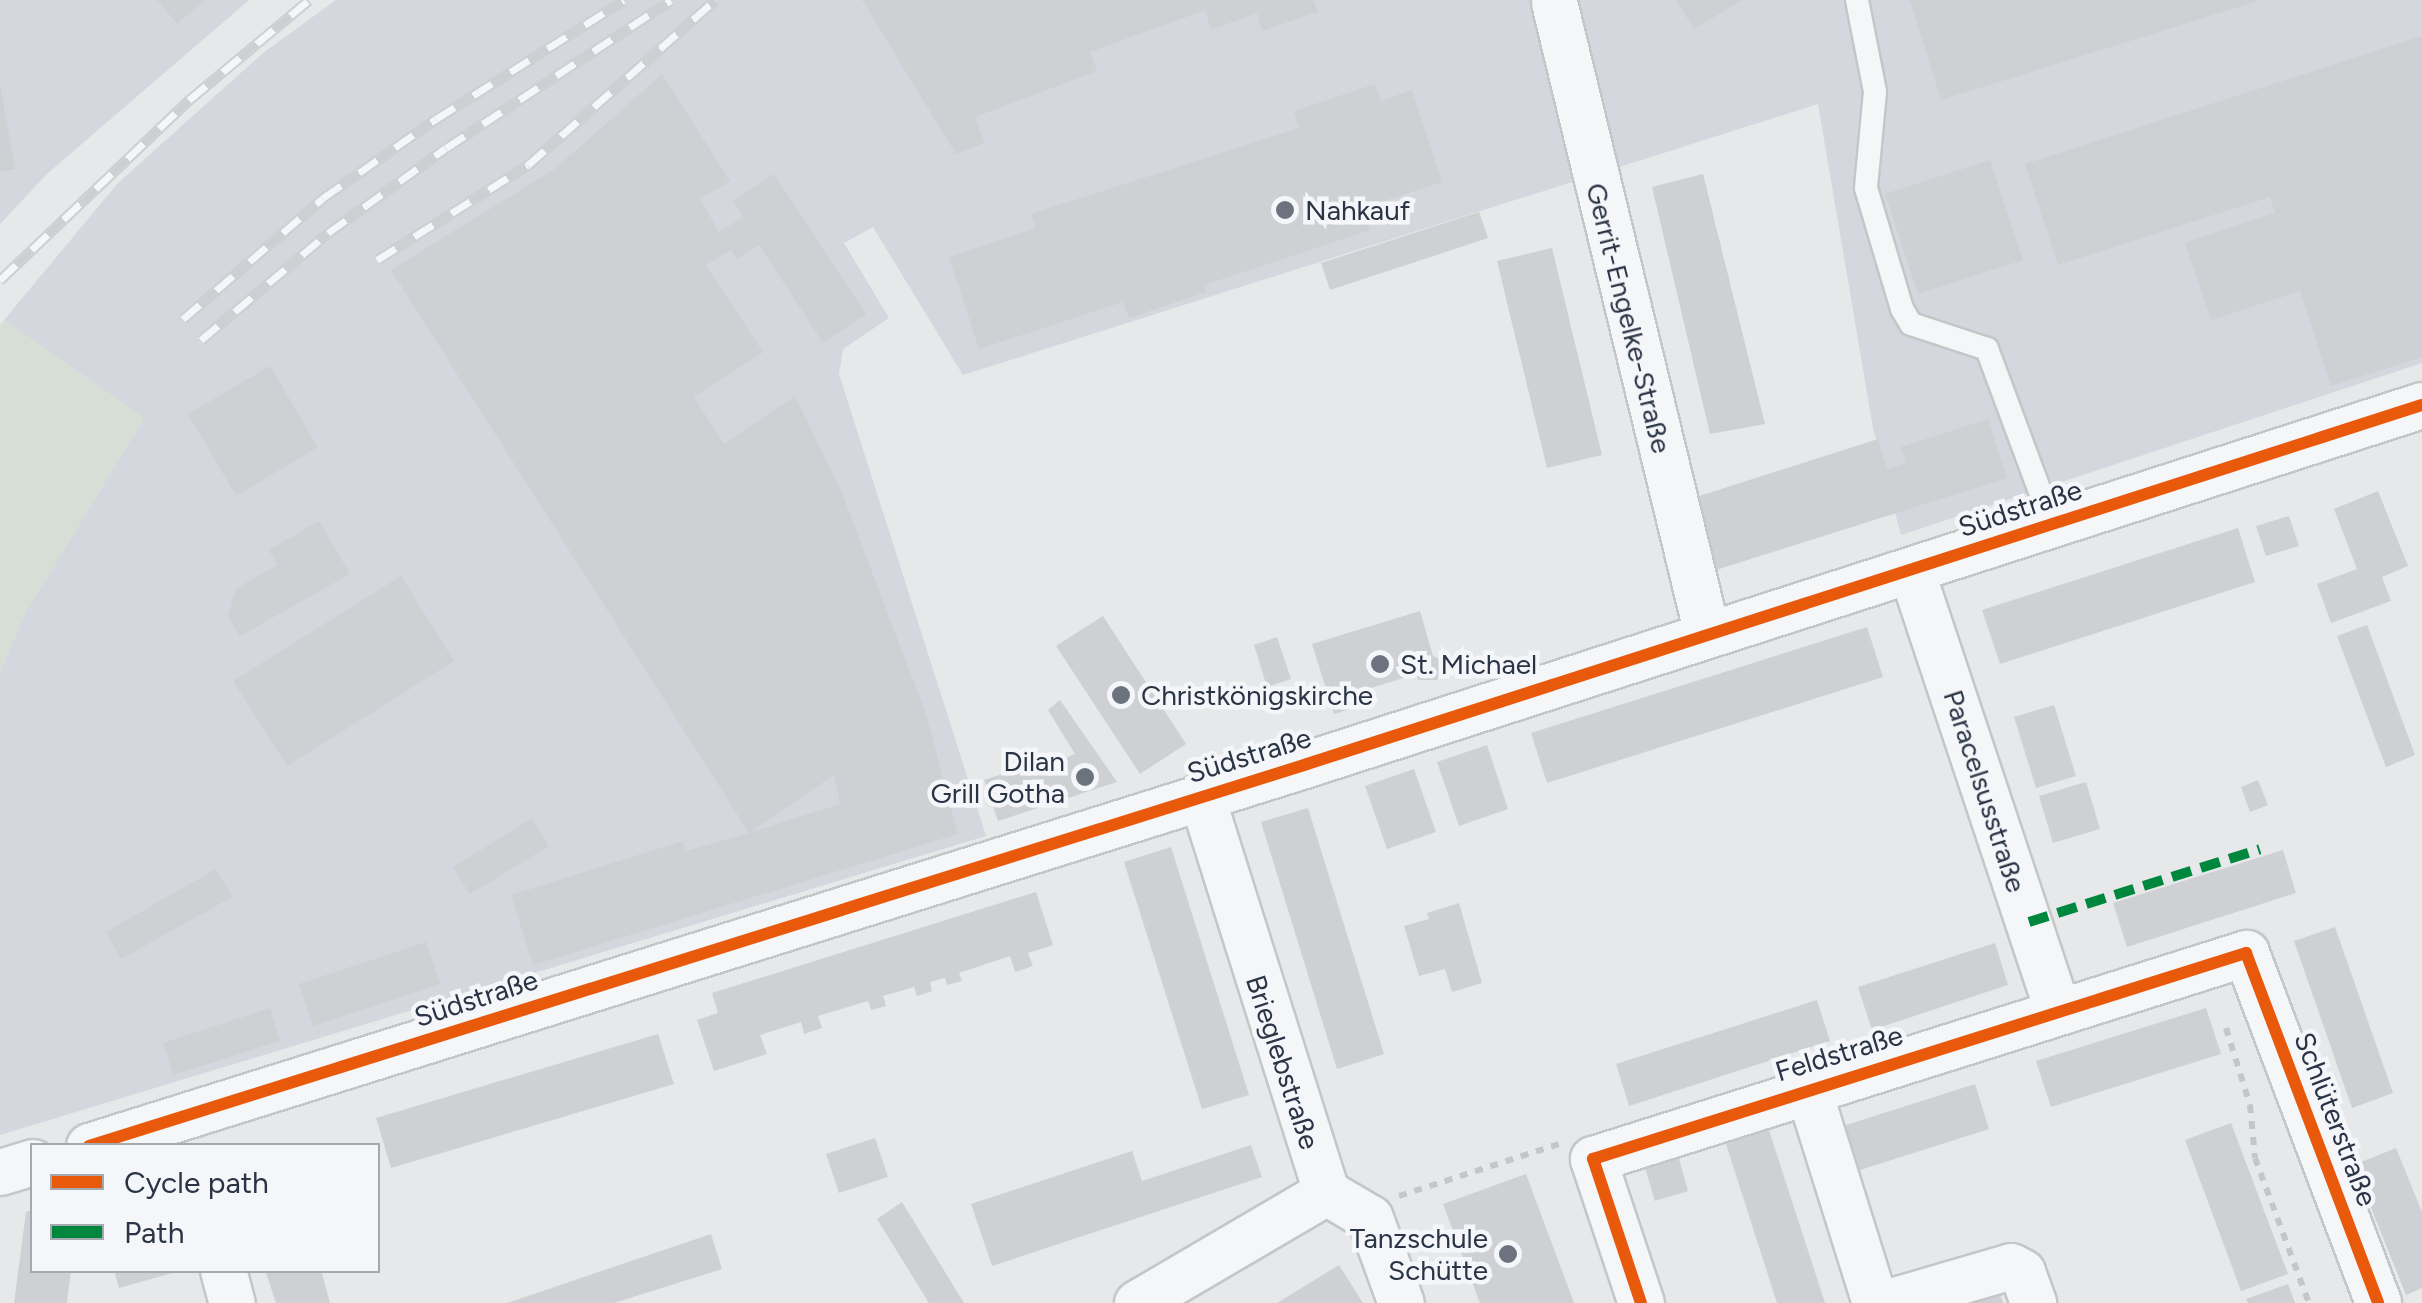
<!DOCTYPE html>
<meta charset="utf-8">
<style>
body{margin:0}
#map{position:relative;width:2422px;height:1303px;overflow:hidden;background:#e6e8ea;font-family:Figtree,sans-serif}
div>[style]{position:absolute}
.built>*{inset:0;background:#d4d7dd}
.green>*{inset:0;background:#d6ded6}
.building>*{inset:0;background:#ced0d3}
.path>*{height:6px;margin-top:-3px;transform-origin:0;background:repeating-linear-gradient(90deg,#c5c6ca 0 8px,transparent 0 16px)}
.roads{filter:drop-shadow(2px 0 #c4c6c8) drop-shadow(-2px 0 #c4c6c8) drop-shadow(0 2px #c4c6c8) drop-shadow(0 -2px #c4c6c8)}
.lane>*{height:22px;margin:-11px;padding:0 11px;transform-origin:11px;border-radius:11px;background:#f5f6f7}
.street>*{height:45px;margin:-22.5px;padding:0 22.5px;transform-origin:22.5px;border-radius:22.5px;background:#f5f6f7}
.rail>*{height:11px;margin-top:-5.5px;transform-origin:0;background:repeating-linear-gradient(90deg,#f4f6f9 0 22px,#cecfd2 0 44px);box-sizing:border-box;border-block:2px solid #cecfd2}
.quiet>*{height:10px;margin-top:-5px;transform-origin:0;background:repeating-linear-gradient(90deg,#00873e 0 20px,transparent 0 30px)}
.cycleway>*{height:12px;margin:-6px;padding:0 6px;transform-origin:6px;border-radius:6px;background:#e8590c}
.dots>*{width:28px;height:28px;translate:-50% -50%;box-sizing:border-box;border:5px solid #f4f6f9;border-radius:50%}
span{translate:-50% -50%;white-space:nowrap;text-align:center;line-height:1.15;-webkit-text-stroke:9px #f4f6f9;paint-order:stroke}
.poi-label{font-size:28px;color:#2b3445}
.left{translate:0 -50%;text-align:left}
.right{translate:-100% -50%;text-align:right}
.street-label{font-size:28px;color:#2b3445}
.legend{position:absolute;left:30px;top:1143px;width:350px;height:130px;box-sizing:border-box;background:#f4f6f9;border:2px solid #a4a8b1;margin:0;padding:12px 18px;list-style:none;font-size:30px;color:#2b3445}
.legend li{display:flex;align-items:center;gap:20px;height:50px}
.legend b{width:50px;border:2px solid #a4a8b1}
</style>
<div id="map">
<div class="built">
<div style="clip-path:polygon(0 0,249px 0,47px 174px,0 224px)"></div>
<div style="clip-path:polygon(336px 0,2422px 0,2422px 363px,1901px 535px,1873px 428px,1818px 104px,963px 375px,873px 227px,844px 243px,889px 318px,843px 349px,839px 374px,986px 836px,0 1135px,0 671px,26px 612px,144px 418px,4px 320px,118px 183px,263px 53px)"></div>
</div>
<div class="green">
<div style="clip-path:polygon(4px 320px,144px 418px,26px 612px,0 671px,0 325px)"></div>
</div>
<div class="building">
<div style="clip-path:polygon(157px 0,205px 0,177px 24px)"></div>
<div style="clip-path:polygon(862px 0,1313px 0,1318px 12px,1262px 31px,1257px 13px,1211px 30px,1205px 10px,1090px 52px,1097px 71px,975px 117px,984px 143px,956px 154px)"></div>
<div style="clip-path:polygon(1676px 0,1742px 0,1694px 29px)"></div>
<div style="clip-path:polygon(1910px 0,2258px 0,2258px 1px,1941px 100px)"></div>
<div style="clip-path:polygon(2422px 36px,2422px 357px,2331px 386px,2300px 291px,2211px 320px,2185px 243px,2275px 213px,2270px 197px,2058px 265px,2025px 164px)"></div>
<div style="clip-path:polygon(evenodd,662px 74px,730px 181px,700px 199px,719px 232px,743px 217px,733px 201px,774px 174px,866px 314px,823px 343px,759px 245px,737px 259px,731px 250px,706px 265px,763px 352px,694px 397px,724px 444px,795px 396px,842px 493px,926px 714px,958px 834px,533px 965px,511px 895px,683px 841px,686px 851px,749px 833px,391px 270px,556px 168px,662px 74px,834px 775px,840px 804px,749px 833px,834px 775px)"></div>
<div style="clip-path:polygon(0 83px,15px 169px,0 172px)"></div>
<div style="clip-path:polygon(1375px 84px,1381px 101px,1412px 90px,1442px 182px,1362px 208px,1370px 230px,1204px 285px,1206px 292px,1129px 318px,1123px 302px,979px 349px,949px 257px,1036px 228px,1031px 214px,1299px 128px,1294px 111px)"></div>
<div style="clip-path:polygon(1990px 160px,2023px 260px,1918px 294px,1885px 194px)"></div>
<div style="clip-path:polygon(1703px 174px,1765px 424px,1710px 434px,1652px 187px)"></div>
<div style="clip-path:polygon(1479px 212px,1488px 238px,1330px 290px,1321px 263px)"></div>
<div style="clip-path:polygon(1552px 248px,1602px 455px,1547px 468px,1497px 261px)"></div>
<div style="clip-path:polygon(270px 366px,318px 447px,236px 496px,188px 414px)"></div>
<div style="clip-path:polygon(1988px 419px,2007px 478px,1716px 570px,1693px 498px,1878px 439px,1887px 469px,1906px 463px,1901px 447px)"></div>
<div style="clip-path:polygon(2378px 491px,2408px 566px,2382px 577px,2391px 601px,2331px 623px,2317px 584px,2357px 569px,2334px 509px)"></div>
<div style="clip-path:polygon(2289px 516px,2299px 546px,2266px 556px,2256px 526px)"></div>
<div style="clip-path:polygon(319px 521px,350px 574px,240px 636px,228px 617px,236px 589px,277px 565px,269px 550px)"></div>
<div style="clip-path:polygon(2238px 528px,2255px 582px,2000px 664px,1982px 610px)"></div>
<div style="clip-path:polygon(401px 576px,454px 661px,287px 766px,233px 681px)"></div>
<div style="clip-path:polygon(1420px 611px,1433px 656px,1440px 659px,1442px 668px,1437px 680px,1418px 680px,1416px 674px,1371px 688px,1375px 702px,1334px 714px,1312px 644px)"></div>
<div style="clip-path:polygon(1103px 616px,1186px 744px,1140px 774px,1056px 646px)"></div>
<div style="clip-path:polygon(2367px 625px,2415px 755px,2386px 767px,2337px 636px)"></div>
<div style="clip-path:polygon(1867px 627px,1883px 677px,1547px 783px,1531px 733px)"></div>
<div style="clip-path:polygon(1277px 637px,1291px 679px,1267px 687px,1254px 645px)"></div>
<div style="clip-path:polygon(1060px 700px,1117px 782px,998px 821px,984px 780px,1059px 755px,1061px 760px,1075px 754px,1048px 710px)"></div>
<div style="clip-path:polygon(2054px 705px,2076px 776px,2036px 788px,2014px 717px)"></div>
<div style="clip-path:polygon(1487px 745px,1508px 809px,1459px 826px,1437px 762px)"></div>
<div style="clip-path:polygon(1414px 769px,1436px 832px,1387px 849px,1365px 786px)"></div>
<div style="clip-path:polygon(2258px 780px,2268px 805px,2250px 812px,2241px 787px)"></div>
<div style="clip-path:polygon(2086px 782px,2100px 829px,2053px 843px,2039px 796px)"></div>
<div style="clip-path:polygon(1308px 808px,1384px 1054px,1337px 1069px,1261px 822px)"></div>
<div style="clip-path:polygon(532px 818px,549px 846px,470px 894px,453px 867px)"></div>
<div style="clip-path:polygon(1171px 847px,1249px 1095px,1202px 1109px,1124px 862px)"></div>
<div style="clip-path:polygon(2283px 850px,2296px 893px,2127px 947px,2113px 903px)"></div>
<div style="clip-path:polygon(216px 869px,232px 897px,121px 959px,106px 932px)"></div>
<div style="clip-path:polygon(1036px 892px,1053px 945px,1028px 953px,1033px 966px,1015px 972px,1010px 956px,959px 973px,962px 981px,947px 985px,945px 978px,930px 982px,932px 991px,917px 996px,914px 987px,883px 996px,886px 1006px,871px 1010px,868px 1001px,818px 1016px,822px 1028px,804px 1034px,801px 1022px,760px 1035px,767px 1054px,714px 1071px,697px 1020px,718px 1013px,712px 993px)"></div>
<div style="clip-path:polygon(1459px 903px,1482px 983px,1452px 992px,1445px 969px,1419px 976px,1404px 926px,1429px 919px,1427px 913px)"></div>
<div style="clip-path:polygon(2335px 927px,2393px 1093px,2352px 1108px,2294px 941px)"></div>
<div style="clip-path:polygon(426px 942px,440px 984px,313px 1026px,299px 984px)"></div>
<div style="clip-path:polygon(1995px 943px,2008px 985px,1872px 1030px,1858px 987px)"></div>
<div style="clip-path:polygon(1817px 1000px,1830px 1041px,1629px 1106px,1616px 1064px)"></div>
<div style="clip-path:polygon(270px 1008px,280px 1041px,173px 1075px,163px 1043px)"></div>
<div style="clip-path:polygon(2206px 1008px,2221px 1054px,2051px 1107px,2036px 1061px)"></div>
<div style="clip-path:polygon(658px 1034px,674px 1084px,391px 1168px,376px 1118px)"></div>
<div style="clip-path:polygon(1975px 1084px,1989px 1129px,1857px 1171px,1843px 1126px)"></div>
<div style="clip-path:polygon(2231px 1123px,2288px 1274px,2241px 1291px,2185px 1140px)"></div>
<div style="clip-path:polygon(1768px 1127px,1825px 1303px,1777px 1303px,1725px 1141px)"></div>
<div style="clip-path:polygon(875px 1138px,888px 1177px,839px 1193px,826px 1154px)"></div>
<div style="clip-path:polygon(1251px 1145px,1262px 1177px,992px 1266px,971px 1204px,1132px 1151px,1142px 1181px)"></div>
<div style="clip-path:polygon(1676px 1148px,1688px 1191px,1655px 1201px,1642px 1158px)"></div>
<div style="clip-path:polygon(2396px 1148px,2422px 1212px,2422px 1288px,2406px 1295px,2354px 1165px)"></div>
<div style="clip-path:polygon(1526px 1174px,1574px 1303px,1480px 1303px,1443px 1204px)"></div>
<div style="clip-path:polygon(902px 1202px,964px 1303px,929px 1303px,877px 1219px)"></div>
<div style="clip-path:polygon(32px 1210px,32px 1270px,71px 1270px,67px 1303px,14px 1303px,26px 1212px)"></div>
<div style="clip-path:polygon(711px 1234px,722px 1269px,614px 1303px,507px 1303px)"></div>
<div style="clip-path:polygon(1339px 1265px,1363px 1303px,1277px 1303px)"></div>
<div style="clip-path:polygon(114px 1270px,175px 1270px,176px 1272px,119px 1288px)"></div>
<div style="clip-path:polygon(265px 1270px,321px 1270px,330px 1303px,276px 1303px)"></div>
<div style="clip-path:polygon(1995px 1280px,2003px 1303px,1941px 1303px)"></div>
<div style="clip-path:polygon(2288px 1284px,2295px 1303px,2248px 1303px,2246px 1299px)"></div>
</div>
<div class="path">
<div style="left:2226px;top:1028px;width:81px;rotate:72.7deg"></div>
<div style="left:2250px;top:1105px;width:53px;rotate:84.6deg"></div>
<div style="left:2255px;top:1158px;width:155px;rotate:69.6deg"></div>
<div style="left:1399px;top:1196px;width:168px;rotate:-18deg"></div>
</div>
<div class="roads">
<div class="lane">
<div style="left:1857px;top:0;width:94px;rotate:78.9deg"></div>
<div style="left:1875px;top:92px;width:96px;rotate:95.4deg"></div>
<div style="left:1866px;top:188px;width:126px;rotate:73.4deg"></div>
<div style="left:1902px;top:309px;width:17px;rotate:59deg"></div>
<div style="left:1911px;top:324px;width:80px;rotate:18.2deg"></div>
<div style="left:1987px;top:349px;width:187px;rotate:69.6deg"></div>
</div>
<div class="street">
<div style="left:1554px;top:2px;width:650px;rotate:76.39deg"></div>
<div style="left:1911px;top:570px;width:465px;rotate:71.6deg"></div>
<div style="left:1201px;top:795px;width:416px;rotate:72.5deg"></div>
<div style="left:1326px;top:1192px;width:51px;rotate:30.6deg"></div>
<div style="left:1370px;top:1218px;width:90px;rotate:70deg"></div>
<div style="left:1808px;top:1089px;width:224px;rotate:72.6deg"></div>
<div style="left:89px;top:1146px;width:1276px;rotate:-17.41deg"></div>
<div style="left:1307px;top:764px;width:1171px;rotate:-17.85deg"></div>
<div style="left:0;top:1172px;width:34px;rotate:-17deg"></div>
<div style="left:223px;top:1270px;width:34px;rotate:75deg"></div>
<div style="left:1137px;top:1303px;width:219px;rotate:-30.4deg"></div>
<div style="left:1641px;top:1303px;width:152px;rotate:-108.4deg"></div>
<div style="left:1593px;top:1159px;width:685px;rotate:-17.51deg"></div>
<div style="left:2246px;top:953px;width:374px;rotate:69.3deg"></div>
<div style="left:1884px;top:1303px;width:132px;rotate:-16.2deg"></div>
<div style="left:2011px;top:1266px;width:13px;rotate:29deg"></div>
<div style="left:2022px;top:1272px;width:33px;rotate:70deg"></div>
</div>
</div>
<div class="rail">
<div style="left:377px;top:260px;width:178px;rotate:-32.2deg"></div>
<div style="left:528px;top:165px;width:249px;rotate:-41.4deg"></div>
<div style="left:0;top:280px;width:261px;rotate:-43.6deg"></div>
<div style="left:189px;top:100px;width:156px;rotate:-39.8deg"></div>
<div style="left:183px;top:319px;width:185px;rotate:-40.8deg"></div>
<div style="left:323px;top:198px;width:138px;rotate:-35deg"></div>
<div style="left:436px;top:119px;width:222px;rotate:-32.3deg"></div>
<div style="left:201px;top:340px;width:166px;rotate:-40.1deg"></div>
<div style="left:328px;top:233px;width:145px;rotate:-35.8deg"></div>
<div style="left:446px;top:148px;width:269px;rotate:-33.3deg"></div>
</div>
<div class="quiet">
<div style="left:2029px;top:922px;width:242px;rotate:-17.5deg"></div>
</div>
<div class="cycleway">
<div style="left:89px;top:1146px;width:1276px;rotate:-17.41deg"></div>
<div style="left:1307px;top:764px;width:1171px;rotate:-17.85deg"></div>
<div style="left:1641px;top:1303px;width:152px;rotate:-108.4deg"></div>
<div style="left:1593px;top:1159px;width:685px;rotate:-17.51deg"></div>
<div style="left:2246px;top:953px;width:374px;rotate:69.3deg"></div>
</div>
<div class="dots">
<div style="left:1285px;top:210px;background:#6c737f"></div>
<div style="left:1380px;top:664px;background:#6c737f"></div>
<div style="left:1121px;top:695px;background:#6c737f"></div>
<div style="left:1085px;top:777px;background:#6c737f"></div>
<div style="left:1508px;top:1254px;background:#6c737f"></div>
</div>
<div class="poi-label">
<span class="left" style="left:1305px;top:210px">Nahkauf</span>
<span class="left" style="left:1400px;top:664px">St. Michael</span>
<span class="left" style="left:1141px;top:695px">Christkönigskirche</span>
<span class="right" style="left:1065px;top:777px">Dilan<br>Grill Gotha</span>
<span class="right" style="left:1488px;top:1254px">Tanzschule<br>Schütte</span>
</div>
<div class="street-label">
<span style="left:1629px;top:318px;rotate:76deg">Gerrit-Engelke-Straße</span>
<span style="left:2020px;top:508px;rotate:-18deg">Südstraße</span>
<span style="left:1249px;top:755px;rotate:-17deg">Südstraße</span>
<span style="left:1985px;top:791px;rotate:72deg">Paracelsusstraße</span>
<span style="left:476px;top:998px;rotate:-18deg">Südstraße</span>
<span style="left:1839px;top:1053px;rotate:-17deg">Feldstraße</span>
<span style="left:1283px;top:1062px;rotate:72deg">Brieglebstraße</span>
<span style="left:2336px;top:1119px;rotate:69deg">Schlüterstraße</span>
</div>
<ul class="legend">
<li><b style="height:12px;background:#e8590c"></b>Cycle path</li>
<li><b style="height:12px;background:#00873e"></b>Path</li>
</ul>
</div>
